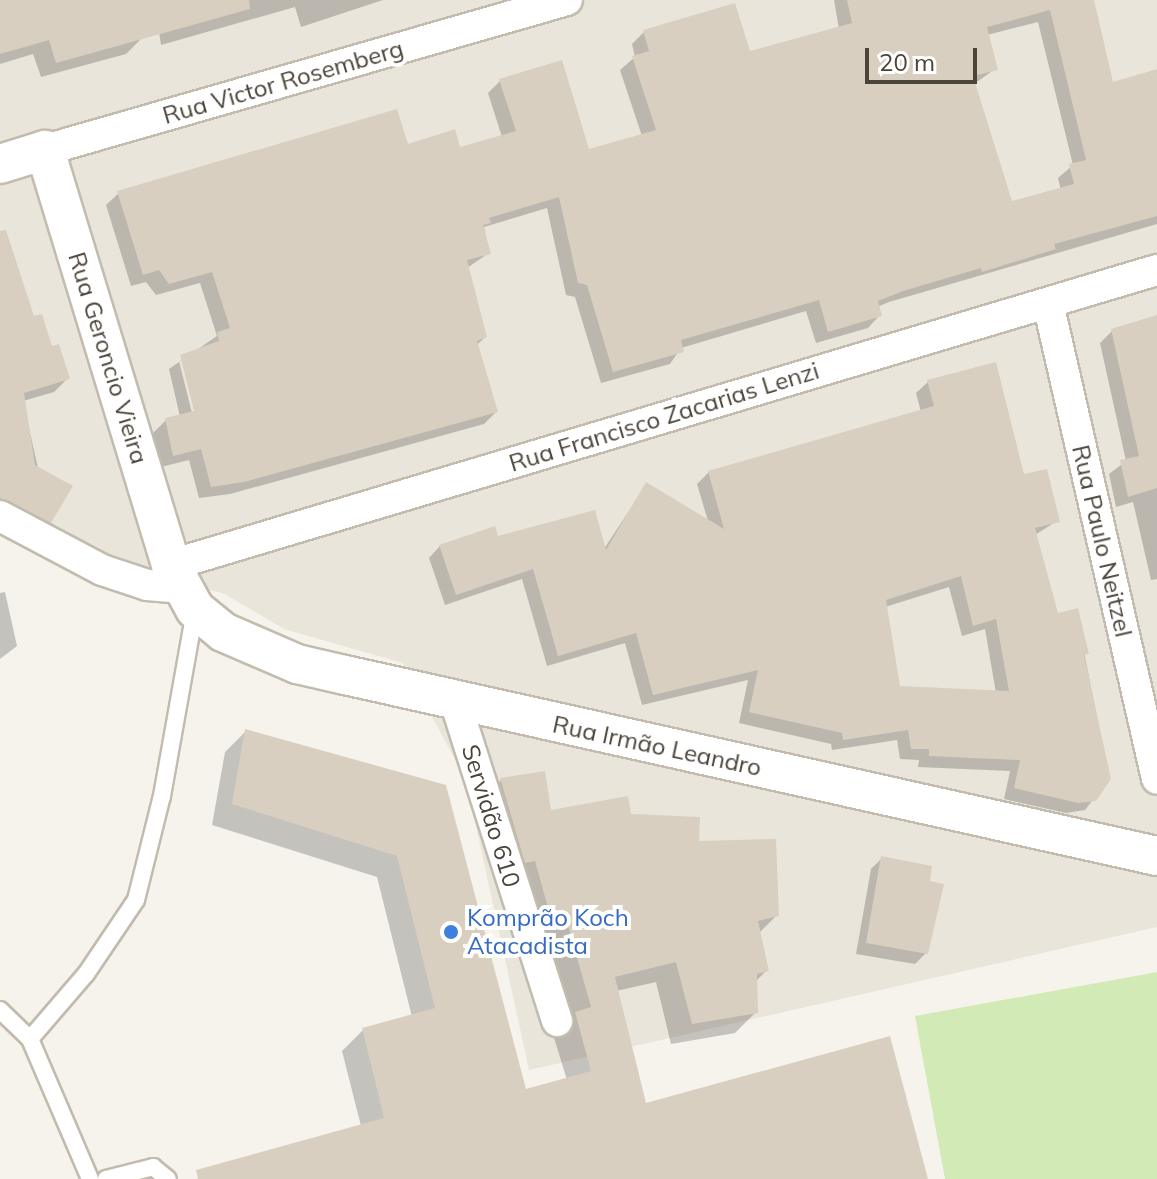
<!DOCTYPE html>
<meta charset="utf-8">
<style>
body{margin:0}
#map{position:relative;width:1157px;height:1179px;overflow:hidden;background:#f6f3ec;font-family:Mulish,sans-serif}
div>[style]{position:absolute}
.residential>*{inset:0;background:#eae5da}
.green>*{inset:0;background:#d2eab5}
.shadow>*{inset:0;background:#0003}
.building>*{inset:0;background:#d8cfc1}
.roads{filter:drop-shadow(2px 0 #c2bbae) drop-shadow(-2px 0 #c2bbae) drop-shadow(0 2px #c2bbae) drop-shadow(0 -2px #c2bbae)}
.service>*{height:16px;margin:-8px;padding:0 8px;transform-origin:8px;border-radius:8px;background:#fff}
.minor>*{height:30px;margin:-15px;padding:0 15px;transform-origin:15px;border-radius:15px;background:#fff}
.tertiary>*{height:38px;margin:-19px;padding:0 19px;transform-origin:19px;border-radius:19px;background:#fff}
.dots>*{width:22px;height:22px;translate:-50% -50%;box-sizing:border-box;border:4px solid #fff;border-radius:50%}
span{translate:-50% -50%;white-space:nowrap;text-align:center;line-height:1.15;-webkit-text-stroke:8px #fff;paint-order:stroke}
.street-label{font-size:24px;color:#4b4439}
.shop-label{font-size:24px;color:#366cbe}
.left{translate:0 -50%;text-align:left}
.scale{position:absolute;left:865px;top:48px;width:112px;height:36px;box-sizing:border-box;border:4px solid #4b4439;border-top:0;padding-left:10px;font-size:24px;line-height:28px;white-space:nowrap;color:#4b4439;-webkit-text-stroke:6px #fff;paint-order:stroke}
</style>
<div id="map">
<div class="residential">
<div style="clip-path:polygon(0 0,1157px 0,1157px 927px,529px 1070px,466px 780px,403px 663px,284px 629px,225px 594px,0 534px)"></div>
</div>
<div class="green">
<div style="clip-path:polygon(1157px 972px,1157px 1179px,945px 1179px,915px 1016px)"></div>
</div>
<div class="shadow">
<div style="clip-path:polygon(0 0,132px 0,142px 38px,126px 54px,41px 77px,33px 54px,0 64px)"></div>
<div style="clip-path:polygon(154px 0,383px 0,301px 27px,295px 7px,161px 45px)"></div>
<div style="clip-path:polygon(evenodd,834px 0,1092px 0,1112px 84px,1157px 71px,1157px 224px,889px 302px,877px 307px,880px 315px,868px 328px,816px 343px,806px 311px,681px 348px,670px 364px,601px 383px,575px 297px,566px 295px,547px 208px,484px 227px,489px 253px,467px 268px,485px 337px,476px 346px,496px 412px,484px 424px,230px 494px,199px 498px,189px 460px,161px 467px,153px 433px,166px 420px,180px 417px,169px 369px,217px 336px,200px 283px,156px 295px,146px 282px,131px 286px,106px 205px,119px 193px,407px 146px,458px 149px,502px 137px,488px 93px,500px 81px,587px 152px,642px 136px,620px 70px,635px 57px,632px 44px,644px 32px,749px 54px,839px 29px,834px 0,1038px 22px,1073px 165px,1058px 178px,1061px 190px,1011px 203px,974px 84px,995px 69px,987px 35px,1038px 22px,834px 0,179px 361px,184px 361px,198px 420px,194px 421px,179px 361px)"></div>
<div style="clip-path:polygon(0 269px,68px 378px,54px 392px,23px 401px,50px 522px,36px 535px,0 516px)"></div>
<div style="clip-path:polygon(1157px 318px,1157px 579px,1151px 580px,1133px 502px,1116px 507px,1109px 474px,1126px 461px,1100px 343px,1112px 331px)"></div>
<div style="clip-path:polygon(evenodd,928px 382px,1023px 477px,1057px 521px,1035px 535px,1057px 615px,1076px 611px,1109px 779px,1085px 810px,1066px 813px,1004px 799px,1010px 771px,918px 767px,919px 760px,900px 759px,897px 740px,832px 750px,831px 744px,739px 723px,748px 680px,642px 705px,625px 643px,547px 666px,522px 579px,445px 605px,429px 558px,440px 546px,496px 539px,604px 549px,646px 485px,708px 521px,697px 484px,709px 472px,921px 412px,916px 393px,928px 382px,949px 587px,962px 636px,985px 629px,996px 693px,898px 688px,885px 607px,949px 587px)"></div>
<div style="clip-path:polygon(5px 592px,17px 646px,0 659px,0 593px)"></div>
<div style="clip-path:polygon(246px 731px,445px 787px,525px 1092px,567px 1080px,481px 801px,501px 780px,550px 813px,630px 816px,697px 844px,777px 915px,759px 933px,767px 970px,755px 982px,756px 1012px,735px 1033px,671px 1044px,656px 982px,616px 991px,645px 1105px,926px 1179px,204px 1179px,361px 1126px,342px 1051px,363px 1030px,412px 1017px,377px 877px,212px 825px,225px 752px)"></div>
<div style="clip-path:polygon(882px 858px,926px 953px,915px 964px,856px 954px,871px 869px)"></div>
</div>
<div class="building">
<div style="clip-path:polygon(0 0,249px 0,250px 9px,56px 63px,49px 40px,0 54px)"></div>
<div style="clip-path:polygon(evenodd,847px 0,1094px 0,1113px 82px,1157px 69px,1157px 216px,1054px 244px,1056px 249px,982px 272px,981px 268px,903px 291px,878px 301px,882px 316px,828px 332px,819px 300px,681px 340px,684px 352px,613px 372px,587px 285px,578px 283px,559px 197px,489px 218px,491px 223px,483px 225px,491px 254px,467px 260px,487px 337px,477px 341px,498px 412px,244px 482px,211px 487px,201px 449px,173px 456px,165px 418px,194px 411px,180px 355px,219px 341px,217px 332px,230px 328px,212px 272px,169px 284px,159px 270px,143px 275px,117px 191px,397px 109px,408px 144px,455px 129px,460px 147px,516px 131px,499px 79px,562px 60px,589px 149px,656px 130px,632px 56px,649px 51px,643px 30px,735px 3px,750px 51px,852px 23px,847px 0,1050px 10px,1086px 160px,1069px 164px,1074px 184px,1012px 201px,973px 76px,998px 70px,987px 27px,1050px 10px)"></div>
<div style="clip-path:polygon(6px 230px,34px 316px,42px 314px,52px 346px,59px 344px,70px 379px,24px 393px,35px 465px,73px 486px,51px 523px,0 498px,0 231px)"></div>
<div style="clip-path:polygon(1157px 315px,1157px 488px,1128px 497px,1120px 460px,1139px 456px,1111px 329px)"></div>
<div style="clip-path:polygon(evenodd,996px 362px,1024px 474px,1047px 469px,1060px 522px,1035px 528px,1058px 613px,1078px 608px,1089px 654px,1084px 655px,1111px 779px,1096px 801px,1078px 803px,1014px 788px,1020px 760px,929px 756px,929px 749px,911px 749px,908px 730px,843px 740px,842px 733px,749px 712px,758px 670px,653px 695px,636px 633px,558px 656px,533px 569px,456px 595px,439px 545px,495px 526px,498px 536px,595px 510px,606px 550px,646px 482px,724px 529px,708px 471px,934px 406px,927px 380px,996px 362px,961px 576px,973px 626px,996px 619px,1009px 691px,900px 686px,886px 600px,961px 576px)"></div>
<div style="clip-path:polygon(245px 729px,446px 785px,526px 1089px,591px 1071px,575px 1012px,591px 1007px,564px 911px,550px 915px,535px 861px,525px 863px,500px 778px,545px 771px,551px 810px,628px 796px,631px 814px,700px 817px,699px 841px,776px 839px,779px 916px,758px 921px,769px 971px,757px 974px,758px 1013px,692px 1024px,676px 962px,615px 977px,646px 1103px,890px 1036px,928px 1179px,198px 1179px,196px 1170px,384px 1118px,362px 1028px,435px 1008px,397px 856px,232px 804px)"></div>
<div style="clip-path:polygon(881px 856px,932px 866px,930px 881px,944px 884px,928px 954px,866px 943px)"></div>
</div>
<div class="roads">
<div class="service">
<div style="left:0;top:1010px;width:42px;rotate:44deg"></div>
<div style="left:30px;top:1039px;width:152px;rotate:66.8deg"></div>
<div style="left:30px;top:1039px;width:86px;rotate:-49.3deg"></div>
<div style="left:86px;top:974px;width:89px;rotate:-56deg"></div>
<div style="left:136px;top:900px;width:107px;rotate:-76deg"></div>
<div style="left:162px;top:796px;width:188px;rotate:-79.9deg"></div>
<div style="left:106px;top:1179px;width:49px;rotate:-14.3deg"></div>
<div style="left:153px;top:1167px;width:19px;rotate:39deg"></div>
</div>
<div class="minor">
<div style="left:45px;top:150px;width:543px;rotate:-16.03deg"></div>
<div style="left:1048px;top:303px;width:488px;rotate:77.1deg"></div>
<div style="left:0;top:516px;width:115px;rotate:27.9deg"></div>
<div style="left:102px;top:570px;width:47px;rotate:18.4deg"></div>
<div style="left:147px;top:585px;width:33px;rotate:5deg"></div>
<div style="left:171px;top:565px;width:1029px;rotate:-16.66deg"></div>
<div style="left:455px;top:701px;width:336px;rotate:72.3deg"></div>
</div>
<div class="tertiary">
<div style="left:0;top:164px;width:47px;rotate:-17.3deg"></div>
<div style="left:45px;top:150px;width:434px;rotate:73.1deg"></div>
<div style="left:171px;top:565px;width:50px;rotate:61.4deg"></div>
<div style="left:195px;top:609px;width:36px;rotate:39deg"></div>
<div style="left:223px;top:632px;width:81px;rotate:23.4deg"></div>
<div style="left:297px;top:664px;width:49px;rotate:12.9deg"></div>
<div style="left:345px;top:675px;width:832px;rotate:12.57deg"></div>
</div>
</div>
<div class="dots">
<div style="left:451px;top:932px;background:#3f7fe0"></div>
</div>
<div class="street-label">
<span style="left:283px;top:82px;rotate:-16deg">Rua Victor Rosemberg</span>
<span style="left:108px;top:358px;rotate:73deg">Rua Geroncio Vieira</span>
<span style="left:664px;top:417px;rotate:-17deg">Rua Francisco Zacarias Lenzi</span>
<span style="left:1102px;top:541px;rotate:77deg">Rua Paulo Neitzel</span>
<span style="left:657px;top:746px;rotate:12deg">Rua Irmão Leandro</span>
<span style="left:491px;top:816px;rotate:73deg">Servidão 610</span>
</div>
<div class="shop-label">
<span class="left" style="left:467px;top:932px">Komprão Koch<br>Atacadista</span>
</div>
<div class="scale">20 m</div>
</div>
